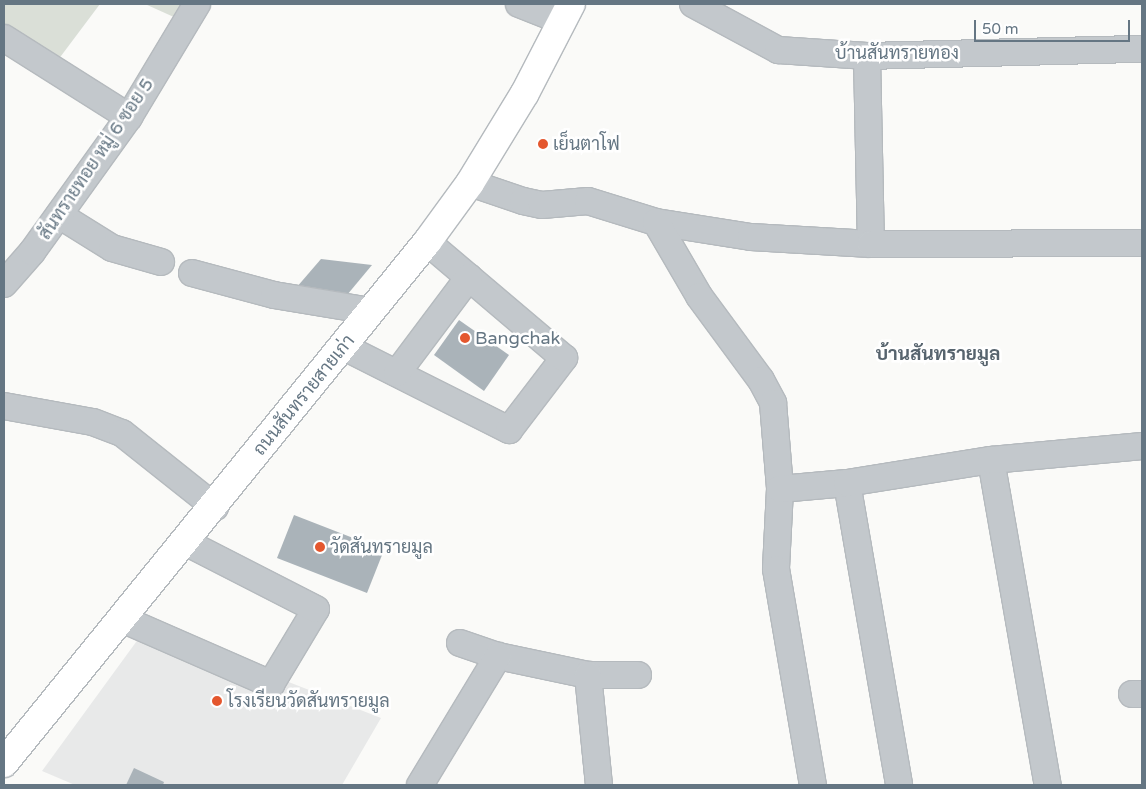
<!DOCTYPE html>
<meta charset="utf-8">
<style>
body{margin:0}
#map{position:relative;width:1146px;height:789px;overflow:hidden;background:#fafaf8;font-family:"Varela Round",Sarabun,sans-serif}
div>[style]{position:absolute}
.built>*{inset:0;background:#e8e9e9}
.green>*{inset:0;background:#dadfd7}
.building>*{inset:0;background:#aab3b9}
.roads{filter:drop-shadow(1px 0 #b5babe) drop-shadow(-1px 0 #b5babe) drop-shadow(0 1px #b5babe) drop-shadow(0 -1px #b5babe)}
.minor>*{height:26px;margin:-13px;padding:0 13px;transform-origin:13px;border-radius:13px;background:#c3c8cc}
.major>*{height:28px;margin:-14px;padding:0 14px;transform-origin:14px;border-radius:14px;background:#fff}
.dots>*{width:14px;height:14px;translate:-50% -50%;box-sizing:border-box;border:2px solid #fff;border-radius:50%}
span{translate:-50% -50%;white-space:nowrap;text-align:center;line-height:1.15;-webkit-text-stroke:5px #fff;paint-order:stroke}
.street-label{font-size:18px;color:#657683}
.poi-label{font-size:18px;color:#657683}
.left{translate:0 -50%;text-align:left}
.neighbourhood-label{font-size:19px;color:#57646e;font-weight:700}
.frame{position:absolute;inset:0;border:5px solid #657683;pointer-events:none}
.scale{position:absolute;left:974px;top:20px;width:156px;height:22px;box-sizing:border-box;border:2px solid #657683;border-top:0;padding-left:6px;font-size:15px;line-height:18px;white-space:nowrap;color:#657683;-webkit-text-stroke:4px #fff;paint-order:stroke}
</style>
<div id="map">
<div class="built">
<div style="clip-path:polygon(147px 627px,381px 718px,342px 785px,75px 785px,42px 771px)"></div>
</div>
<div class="green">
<div style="clip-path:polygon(4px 4px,100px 4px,58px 60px,4px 28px)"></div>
<div style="clip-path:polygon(145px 4px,185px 4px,176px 18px)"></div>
</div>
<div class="building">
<div style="clip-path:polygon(321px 259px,372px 265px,347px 295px,296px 288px)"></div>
<div style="clip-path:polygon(459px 320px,509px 355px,484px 391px,434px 355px)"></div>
<div style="clip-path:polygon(294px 515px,384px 550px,367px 593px,277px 558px)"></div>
<div style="clip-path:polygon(134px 768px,164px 782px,163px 785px,126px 785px)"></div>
</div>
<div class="roads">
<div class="minor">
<div style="left:519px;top:4px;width:46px;rotate:21.6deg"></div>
<div style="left:693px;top:4px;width:97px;rotate:28.4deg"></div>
<div style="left:778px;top:50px;width:89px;rotate:3.9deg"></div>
<div style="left:867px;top:56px;width:275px;rotate:-1.5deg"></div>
<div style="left:4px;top:38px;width:148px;rotate:32.3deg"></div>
<div style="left:867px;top:56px;width:188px;rotate:88.8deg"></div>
<div style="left:470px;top:183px;width:56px;rotate:18.8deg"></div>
<div style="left:523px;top:201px;width:19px;rotate:12deg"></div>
<div style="left:542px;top:205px;width:46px;rotate:-5deg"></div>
<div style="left:588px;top:201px;width:71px;rotate:17.2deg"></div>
<div style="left:656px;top:222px;width:96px;rotate:9deg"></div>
<div style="left:751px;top:237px;width:120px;rotate:3.3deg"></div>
<div style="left:871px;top:244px;width:271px;rotate:-0.2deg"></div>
<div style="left:59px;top:215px;width:62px;rotate:31.9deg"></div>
<div style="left:112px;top:248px;width:51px;rotate:15.9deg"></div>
<div style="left:656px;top:222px;width:86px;rotate:59.8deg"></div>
<div style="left:699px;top:296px;width:104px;rotate:53.6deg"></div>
<div style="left:761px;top:380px;width:26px;rotate:62deg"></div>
<div style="left:773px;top:403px;width:86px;rotate:85.3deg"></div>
<div style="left:780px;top:489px;width:80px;rotate:92.9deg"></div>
<div style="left:776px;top:569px;width:219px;rotate:80.3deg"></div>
<div style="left:192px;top:273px;width:85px;rotate:15deg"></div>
<div style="left:274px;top:295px;width:98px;rotate:9.4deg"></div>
<div style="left:4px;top:284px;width:43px;rotate:-48.8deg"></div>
<div style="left:32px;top:252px;width:166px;rotate:-54.3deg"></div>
<div style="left:129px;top:117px;width:132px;rotate:-59deg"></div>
<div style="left:344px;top:347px;width:185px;rotate:26.7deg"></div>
<div style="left:509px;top:430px;width:91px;rotate:-52.6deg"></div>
<div style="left:564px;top:358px;width:180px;rotate:-139.7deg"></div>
<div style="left:397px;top:373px;width:120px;rotate:-53.1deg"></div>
<div style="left:4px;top:406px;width:90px;rotate:10.2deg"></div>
<div style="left:93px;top:422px;width:31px;rotate:21deg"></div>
<div style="left:122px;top:433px;width:119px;rotate:38.5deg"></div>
<div style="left:991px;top:460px;width:330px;rotate:80.1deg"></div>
<div style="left:847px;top:483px;width:306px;rotate:80.2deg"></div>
<div style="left:780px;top:489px;width:67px;rotate:-5.1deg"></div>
<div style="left:847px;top:483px;width:146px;rotate:-9.1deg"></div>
<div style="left:991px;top:460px;width:152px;rotate:-5.3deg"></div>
<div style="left:122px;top:619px;width:163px;rotate:23.6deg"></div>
<div style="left:271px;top:684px;width:87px;rotate:-59deg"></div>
<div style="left:316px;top:609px;width:147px;rotate:-152.9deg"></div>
<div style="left:460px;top:643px;width:40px;rotate:18.9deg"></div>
<div style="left:498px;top:656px;width:92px;rotate:11.9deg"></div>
<div style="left:588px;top:675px;width:50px"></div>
<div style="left:588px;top:675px;width:111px;rotate:84.3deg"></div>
<div style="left:1132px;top:694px;width:10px"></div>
<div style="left:420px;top:785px;width:151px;rotate:-58.8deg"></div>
</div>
<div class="major">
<div style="left:4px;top:763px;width:671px;rotate:-50.93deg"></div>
<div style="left:427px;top:242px;width:73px;rotate:-53.9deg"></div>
<div style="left:470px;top:183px;width:105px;rotate:-58.6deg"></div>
<div style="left:525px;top:93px;width:100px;rotate:-62.7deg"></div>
</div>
</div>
<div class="dots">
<div style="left:543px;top:144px;background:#e4572e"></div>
<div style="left:465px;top:338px;background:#e4572e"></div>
<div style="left:320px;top:547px;background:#e4572e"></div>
<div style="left:217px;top:701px;background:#e4572e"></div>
</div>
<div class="street-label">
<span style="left:897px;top:53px">บ้านสันทรายทอง</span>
<span style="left:96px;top:159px;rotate:-56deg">สันทรายทอย หมู่ 6 ซอย 5</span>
<span style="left:304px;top:395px;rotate:-51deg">ถนนสันทรายสายเก่า</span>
</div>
<div class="poi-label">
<span class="left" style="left:553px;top:144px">เย็นตาโฟ</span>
<span class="left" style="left:475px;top:338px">Bangchak</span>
<span class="left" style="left:330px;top:547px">วัดสันทรายมูล</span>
<span class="left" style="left:227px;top:701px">โรงเรียนวัดสันทรายมูล</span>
</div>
<div class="neighbourhood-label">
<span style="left:938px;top:355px">บ้านสันทรายมูล</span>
</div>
<div class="frame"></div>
<div class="scale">50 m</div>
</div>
